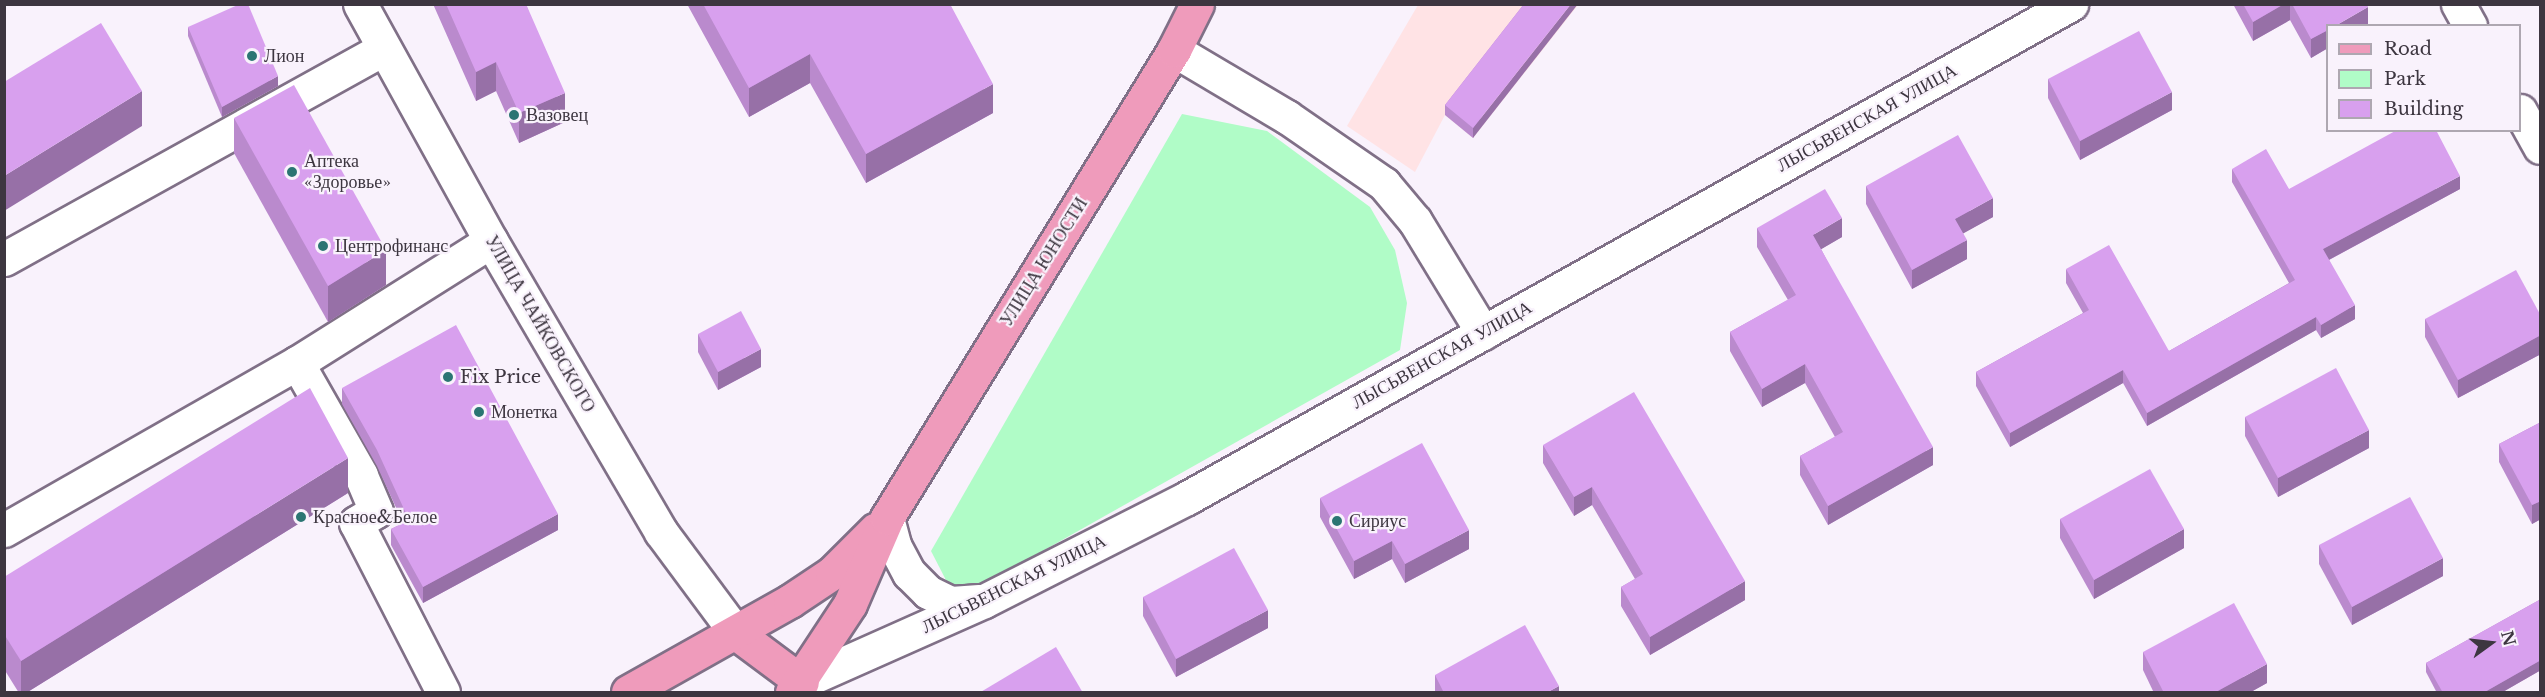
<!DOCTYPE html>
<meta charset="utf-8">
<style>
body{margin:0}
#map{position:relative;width:2545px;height:697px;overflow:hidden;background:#f9f2fc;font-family:"Libre Baskerville",serif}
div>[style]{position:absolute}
.industrial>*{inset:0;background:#ffe3e5}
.green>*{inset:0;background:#b0fcc7}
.roads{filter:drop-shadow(2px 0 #807087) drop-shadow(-2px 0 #807087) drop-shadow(0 2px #807087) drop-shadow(0 -2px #807087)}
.minor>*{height:33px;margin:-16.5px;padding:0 16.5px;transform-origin:16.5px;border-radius:16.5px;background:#fff}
.primary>*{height:33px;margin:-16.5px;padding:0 16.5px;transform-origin:16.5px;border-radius:16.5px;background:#ef9bbb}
.wall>*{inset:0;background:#ba8acd}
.shaded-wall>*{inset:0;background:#9770a7}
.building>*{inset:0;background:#d8a0ee}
.dots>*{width:16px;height:16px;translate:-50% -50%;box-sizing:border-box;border:3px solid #f9f2fc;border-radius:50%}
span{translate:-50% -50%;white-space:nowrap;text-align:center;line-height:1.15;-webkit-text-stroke:4.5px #f9f2fc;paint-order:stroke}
.poi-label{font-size:18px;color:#3d3640}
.left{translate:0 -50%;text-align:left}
.street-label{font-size:18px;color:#3d3640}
.frame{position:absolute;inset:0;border:6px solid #3d3640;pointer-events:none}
.legend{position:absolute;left:2326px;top:24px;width:195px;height:108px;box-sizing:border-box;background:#f9f2fc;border:2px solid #aea7b1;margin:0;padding:8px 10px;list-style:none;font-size:18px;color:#3d3640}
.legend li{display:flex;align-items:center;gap:12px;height:30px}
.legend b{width:30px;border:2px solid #aea7b1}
.north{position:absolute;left:2461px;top:613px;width:60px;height:60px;-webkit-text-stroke:4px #f9f2fc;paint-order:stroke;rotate:75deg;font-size:16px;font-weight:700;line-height:24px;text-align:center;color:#3d3640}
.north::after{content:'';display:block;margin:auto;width:21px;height:27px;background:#3d3640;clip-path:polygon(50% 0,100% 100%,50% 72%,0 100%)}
</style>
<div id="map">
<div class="industrial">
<div style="clip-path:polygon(1418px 5px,1578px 5px,1473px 138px,1445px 115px,1415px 172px,1347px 126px)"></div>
</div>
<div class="green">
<div style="clip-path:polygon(1182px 114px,1267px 131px,1370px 207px,1395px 250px,1407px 303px,1400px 350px,982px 585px,949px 586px,931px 551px)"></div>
</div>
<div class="roads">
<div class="minor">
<div style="left:360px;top:4px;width:271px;rotate:61.1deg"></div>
<div style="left:491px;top:241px;width:337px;rotate:59.7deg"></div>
<div style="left:661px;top:532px;width:126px;rotate:53.4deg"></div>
<div style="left:2458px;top:4px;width:25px;rotate:61deg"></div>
<div style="left:1174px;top:50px;width:131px;rotate:30.7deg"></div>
<div style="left:1287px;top:117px;width:118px;rotate:34.6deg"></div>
<div style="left:1384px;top:184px;width:48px;rotate:50deg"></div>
<div style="left:1415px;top:221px;width:131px;rotate:58.7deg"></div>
<div style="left:2520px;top:111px;width:41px;rotate:60.9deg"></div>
<div style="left:4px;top:259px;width:433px;rotate:-29deg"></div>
<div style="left:887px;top:518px;width:30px;rotate:75deg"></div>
<div style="left:895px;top:547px;width:30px;rotate:62deg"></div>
<div style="left:909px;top:573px;width:27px;rotate:45deg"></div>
<div style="left:928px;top:592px;width:25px;rotate:26deg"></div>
<div style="left:951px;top:603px;width:28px;rotate:-4deg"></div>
<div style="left:4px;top:530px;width:337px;rotate:-29.7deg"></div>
<div style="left:802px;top:682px;width:199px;rotate:-24deg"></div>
<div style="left:984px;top:601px;width:228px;rotate:-26.9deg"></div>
<div style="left:1187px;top:498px;width:1013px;rotate:-29.2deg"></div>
<div style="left:443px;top:692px;width:190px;rotate:-117.2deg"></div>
<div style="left:356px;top:523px;width:23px;rotate:-31deg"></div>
<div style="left:376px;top:511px;width:39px;rotate:-113deg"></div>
<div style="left:361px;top:475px;width:129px;rotate:-119.7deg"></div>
<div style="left:297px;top:363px;width:229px;rotate:-32.2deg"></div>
</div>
<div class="primary">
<div style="left:736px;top:633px;width:82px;rotate:36.6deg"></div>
<div style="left:628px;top:692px;width:186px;rotate:-29.3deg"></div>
<div style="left:790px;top:601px;width:50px;rotate:-33.7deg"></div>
<div style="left:832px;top:573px;width:61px;rotate:-45deg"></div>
<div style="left:792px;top:692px;width:105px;rotate:-56.6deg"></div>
<div style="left:850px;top:604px;width:94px;rotate:-66.7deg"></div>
<div style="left:887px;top:518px;width:549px;rotate:-58.48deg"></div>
<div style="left:1174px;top:50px;width:51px;rotate:-63.4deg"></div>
</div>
</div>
<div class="wall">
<div style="clip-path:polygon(433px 4px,526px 4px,565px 122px,519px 143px,496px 91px,476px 101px)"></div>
<div style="clip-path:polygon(687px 4px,950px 4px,993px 113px,866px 183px,810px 83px,749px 117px)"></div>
<div style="clip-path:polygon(1524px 4px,1473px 138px,1445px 115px,1445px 105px)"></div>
<div style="clip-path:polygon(2233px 4px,2367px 4px,2328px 26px,2328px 48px,2311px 58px,2290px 20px,2253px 41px)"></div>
<div style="clip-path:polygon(188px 27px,278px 86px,222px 117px,188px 36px)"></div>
<div style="clip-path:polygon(2048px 79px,2172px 110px,2080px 160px,2048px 98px)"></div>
<div style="clip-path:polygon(234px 118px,386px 285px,328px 322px,234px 153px)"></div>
<div style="clip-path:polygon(2232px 169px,2289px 189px,2460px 189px,2329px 260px,2355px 319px,2321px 338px,2316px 330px,2147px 426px,2123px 383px,2010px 447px,1976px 386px,1976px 372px,2083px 313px,2066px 283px,2066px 269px,2169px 351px,2289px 283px,2232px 182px)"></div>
<div style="clip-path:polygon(1866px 186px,1993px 217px,1963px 233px,1967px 259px,1912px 289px,1866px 204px)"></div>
<div style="clip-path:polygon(1757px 228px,1842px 237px,1821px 249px,1933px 465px,1828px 525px,1800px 475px,1800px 456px,1835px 437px,1805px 383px,1762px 407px,1730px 351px,1730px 332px,1788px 300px,1757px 247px)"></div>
<div style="clip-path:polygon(2541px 316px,2541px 354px,2458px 398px,2425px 337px,2425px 319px)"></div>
<div style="clip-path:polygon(698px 334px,761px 367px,718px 390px,698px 352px)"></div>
<div style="clip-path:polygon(342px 388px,558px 530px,423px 603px,391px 545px,391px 529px,403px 523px,377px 466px,342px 404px)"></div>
<div style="clip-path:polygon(2245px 417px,2369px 448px,2278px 497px,2245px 436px)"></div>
<div style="clip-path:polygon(2541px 422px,2541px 519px,2532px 524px,2499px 462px,2499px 444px)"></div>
<div style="clip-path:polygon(1543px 445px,1745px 600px,1650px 655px,1621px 606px,1621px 587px,1635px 579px,1592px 505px,1574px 516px,1543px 463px)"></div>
<div style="clip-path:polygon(348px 493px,26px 693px,19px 693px,4px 669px,4px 577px)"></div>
<div style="clip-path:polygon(1320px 498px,1469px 549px,1405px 583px,1392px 559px,1354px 579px,1320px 517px)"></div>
<div style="clip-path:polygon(2060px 519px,2184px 548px,2094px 599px,2060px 538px)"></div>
<div style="clip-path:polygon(2319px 545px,2443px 576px,2352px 625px,2319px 564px)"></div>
<div style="clip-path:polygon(1143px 597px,1268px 628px,1176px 677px,1143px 616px)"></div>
<div style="clip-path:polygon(2541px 599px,2541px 670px,2501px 693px,2437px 693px,2426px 672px,2426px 663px)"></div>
<div style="clip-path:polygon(2143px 652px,2267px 683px,2249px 693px,2154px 693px,2143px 670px)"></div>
<div style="clip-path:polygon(1435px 675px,1559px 693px,1435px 693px)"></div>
</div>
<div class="shaded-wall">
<div style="clip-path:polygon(1571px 4px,1578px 4px,1473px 138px,1473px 128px)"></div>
<div style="clip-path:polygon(2284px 4px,2290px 4px,2290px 20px,2253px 41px,2253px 22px)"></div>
<div style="clip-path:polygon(2368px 7px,2368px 26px,2335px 26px)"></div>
<div style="clip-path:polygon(2328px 30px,2328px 48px,2311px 58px,2311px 39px)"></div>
<div style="clip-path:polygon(810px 54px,810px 83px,749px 117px,749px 88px)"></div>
<div style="clip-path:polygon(496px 62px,496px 91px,476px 101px,476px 72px)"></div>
<div style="clip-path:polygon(278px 76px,278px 86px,222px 117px,222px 107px)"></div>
<div style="clip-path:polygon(993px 84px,993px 113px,866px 183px,866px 154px)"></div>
<div style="clip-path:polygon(142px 91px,142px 126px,4px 211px,4px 176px)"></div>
<div style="clip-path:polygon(2172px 92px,2172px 110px,2080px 160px,2080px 141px)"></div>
<div style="clip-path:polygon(565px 93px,565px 122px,519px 143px,519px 113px)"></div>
<div style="clip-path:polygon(2460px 176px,2460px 189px,2323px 263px,2323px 249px)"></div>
<div style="clip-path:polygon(1993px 198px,1993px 217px,1955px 238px,1955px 219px)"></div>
<div style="clip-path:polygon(1842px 218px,1842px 237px,1813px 254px,1813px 235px)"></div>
<div style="clip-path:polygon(1967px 240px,1967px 259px,1912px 289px,1912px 270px)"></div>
<div style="clip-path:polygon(386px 250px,386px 285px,328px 322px,328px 286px)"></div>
<div style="clip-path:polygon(2355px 305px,2355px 319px,2321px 338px,2321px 325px)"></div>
<div style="clip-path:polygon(2316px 317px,2316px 330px,2147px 426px,2147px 413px)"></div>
<div style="clip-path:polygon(2541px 335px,2541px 354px,2458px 398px,2458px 380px)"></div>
<div style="clip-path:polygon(761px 349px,761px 367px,718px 390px,718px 372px)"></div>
<div style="clip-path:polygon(1805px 364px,1805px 383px,1762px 407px,1762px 389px)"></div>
<div style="clip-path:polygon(2123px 370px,2123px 383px,2010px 447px,2010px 433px)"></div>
<div style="clip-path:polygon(2369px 430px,2369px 448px,2278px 497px,2278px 478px)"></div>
<div style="clip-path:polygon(1933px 447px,1933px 465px,1828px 525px,1828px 506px)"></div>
<div style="clip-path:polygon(348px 458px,348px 493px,26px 693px,21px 693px,21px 661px)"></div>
<div style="clip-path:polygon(1592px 487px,1592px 505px,1574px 516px,1574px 497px)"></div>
<div style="clip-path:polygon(2541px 501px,2541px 519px,2532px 524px,2532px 505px)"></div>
<div style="clip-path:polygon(558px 514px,558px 530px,423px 603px,423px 587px)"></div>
<div style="clip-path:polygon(2184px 529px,2184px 548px,2094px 599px,2094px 580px)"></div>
<div style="clip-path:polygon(1469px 530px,1469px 549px,1405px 583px,1405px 564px)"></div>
<div style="clip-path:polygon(1392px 541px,1392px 559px,1354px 579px,1354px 561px)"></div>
<div style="clip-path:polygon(2443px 558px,2443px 576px,2352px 625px,2352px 607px)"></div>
<div style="clip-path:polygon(1745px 581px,1745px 600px,1650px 655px,1650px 637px)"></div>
<div style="clip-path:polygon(1268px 610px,1268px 628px,1176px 677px,1176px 659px)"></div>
<div style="clip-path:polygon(2541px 660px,2541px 670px,2501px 693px,2483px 693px)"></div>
<div style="clip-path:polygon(2267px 664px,2267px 683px,2249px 693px,2214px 693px)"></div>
<div style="clip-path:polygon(1559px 686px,1559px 693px,1546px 693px)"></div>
</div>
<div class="building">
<div style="clip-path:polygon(240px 4px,248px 4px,278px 76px,222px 107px,188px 27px)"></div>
<div style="clip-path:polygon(446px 4px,526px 4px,565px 93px,519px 113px,496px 62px,476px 72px)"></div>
<div style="clip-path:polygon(703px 4px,950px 4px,993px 84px,866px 154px,810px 54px,749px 88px)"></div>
<div style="clip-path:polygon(1524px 4px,1571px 4px,1473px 128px,1445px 105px)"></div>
<div style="clip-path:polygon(2243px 4px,2284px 4px,2253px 22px)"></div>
<div style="clip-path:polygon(2292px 4px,2367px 4px,2368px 7px,2335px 26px,2328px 26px,2328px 30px,2311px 39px)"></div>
<div style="clip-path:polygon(101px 23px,142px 91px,4px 176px,4px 82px)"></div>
<div style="clip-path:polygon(2139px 31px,2172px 92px,2080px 141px,2048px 79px)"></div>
<div style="clip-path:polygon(294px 85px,386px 250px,328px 286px,234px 118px)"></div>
<div style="clip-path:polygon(2397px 130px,2436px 130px,2460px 176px,2323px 249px,2355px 305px,2321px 325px,2316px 317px,2147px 413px,2123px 370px,2010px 433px,1976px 372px,2089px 310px,2066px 269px,2109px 245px,2169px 351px,2295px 280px,2232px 169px,2266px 149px,2289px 189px)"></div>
<div style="clip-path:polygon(1958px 135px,1993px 198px,1955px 219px,1967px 240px,1912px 270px,1866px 186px)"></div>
<div style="clip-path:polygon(1825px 189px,1842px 218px,1813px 235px,1933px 447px,1828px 506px,1800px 456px,1843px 432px,1805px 364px,1762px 389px,1730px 332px,1796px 295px,1757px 228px)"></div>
<div style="clip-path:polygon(2516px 270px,2541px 316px,2541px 335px,2458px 380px,2425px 319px)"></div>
<div style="clip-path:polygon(741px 311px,761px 349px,718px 372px,698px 334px)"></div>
<div style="clip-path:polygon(456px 325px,558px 514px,423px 587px,391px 529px,409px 520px,377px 450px,342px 388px)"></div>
<div style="clip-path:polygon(2336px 368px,2369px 430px,2278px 478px,2245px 417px)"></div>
<div style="clip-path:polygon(310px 388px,348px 458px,21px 661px,4px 634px,4px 577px)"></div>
<div style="clip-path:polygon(1634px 392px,1745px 581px,1650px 637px,1621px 587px,1643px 574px,1592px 487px,1574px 497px,1543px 445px)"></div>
<div style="clip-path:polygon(2541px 422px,2541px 501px,2532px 505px,2499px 444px)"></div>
<div style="clip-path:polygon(1422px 443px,1469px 530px,1405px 564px,1392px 541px,1354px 561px,1320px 498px)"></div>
<div style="clip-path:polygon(2150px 469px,2184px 529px,2094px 580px,2060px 519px)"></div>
<div style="clip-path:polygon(2410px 497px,2443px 558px,2352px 607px,2319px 545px)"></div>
<div style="clip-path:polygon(1234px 548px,1268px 610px,1176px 659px,1143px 597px)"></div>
<div style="clip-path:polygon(2541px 599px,2541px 660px,2483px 693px,2443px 693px,2426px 663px)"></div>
<div style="clip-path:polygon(2234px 603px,2267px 664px,2214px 693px,2164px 693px,2143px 652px)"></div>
<div style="clip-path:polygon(1525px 625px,1559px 686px,1546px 693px,1444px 693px,1435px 675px)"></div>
<div style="clip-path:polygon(1056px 647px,1083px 693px,979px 693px)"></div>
</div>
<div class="dots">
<div style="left:252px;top:56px;background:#2b7573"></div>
<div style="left:514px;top:115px;background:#2b7573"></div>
<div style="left:292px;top:172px;background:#2b7573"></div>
<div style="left:323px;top:246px;background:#2b7573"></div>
<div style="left:448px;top:377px;background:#2b7573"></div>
<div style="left:479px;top:412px;background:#2b7573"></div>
<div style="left:301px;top:517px;background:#2b7573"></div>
<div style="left:1337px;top:521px;background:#2b7573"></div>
</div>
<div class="poi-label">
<span class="left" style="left:264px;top:56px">Лион</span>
<span class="left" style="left:526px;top:115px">Вазовец</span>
<span class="left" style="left:304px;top:172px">Аптека<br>«Здоровье»</span>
<span class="left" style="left:335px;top:246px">Центрофинанс</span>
<span class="left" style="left:460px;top:377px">Fix Price</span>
<span class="left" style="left:491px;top:412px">Монетка</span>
<span class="left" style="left:313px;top:517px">Красное&amp;Белое</span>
<span class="left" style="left:1349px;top:521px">Сириус</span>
</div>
<div class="street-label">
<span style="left:1867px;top:118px;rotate:-29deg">ЛЫСЬВЕНСКАЯ УЛИЦА</span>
<span style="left:1044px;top:262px;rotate:-58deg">УЛИЦА ЮНОСТИ</span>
<span style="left:540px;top:324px;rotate:60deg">УЛИЦА ЧАЙКОВСКОГО</span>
<span style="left:1442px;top:355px;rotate:-29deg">ЛЫСЬВЕНСКАЯ УЛИЦА</span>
<span style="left:1014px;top:584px;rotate:-26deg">ЛЫСЬВЕНСКАЯ УЛИЦА</span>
</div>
<div class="frame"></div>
<ul class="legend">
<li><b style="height:8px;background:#ef9bbb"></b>Road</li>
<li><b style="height:16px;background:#b0fcc7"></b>Park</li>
<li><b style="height:16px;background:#d8a0ee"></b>Building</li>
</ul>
<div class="north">N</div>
</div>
